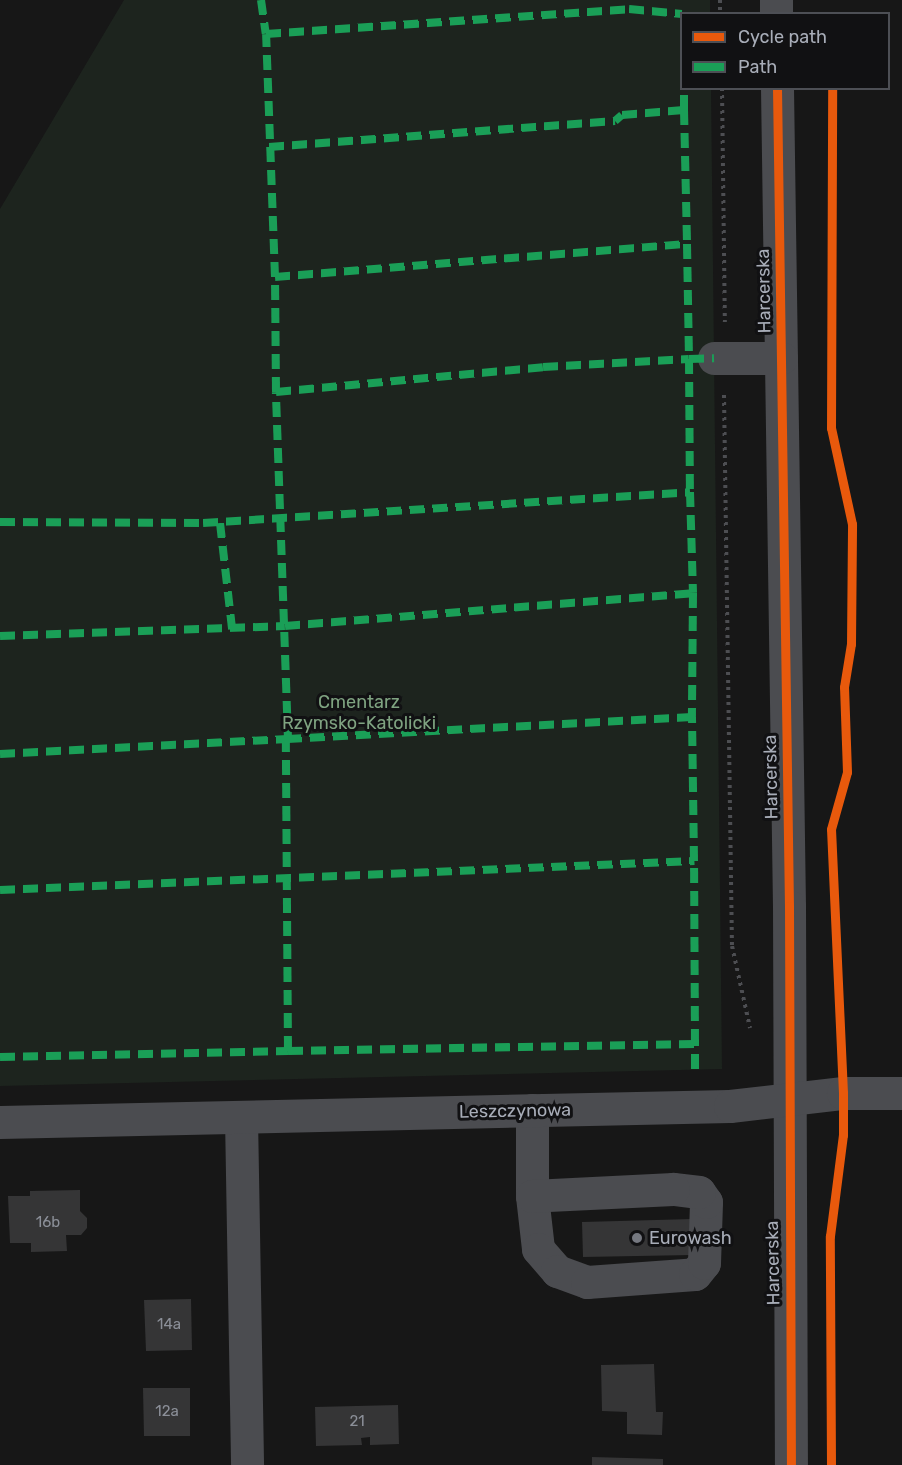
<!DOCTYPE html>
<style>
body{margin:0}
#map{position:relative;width:902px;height:1465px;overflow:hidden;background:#171717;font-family:Rubik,sans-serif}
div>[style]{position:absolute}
.green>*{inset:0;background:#1d241e}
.building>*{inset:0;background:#353536}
.path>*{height:4px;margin-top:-2px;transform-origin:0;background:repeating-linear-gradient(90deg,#4d4e52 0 3px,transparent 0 7.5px)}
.minor>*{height:33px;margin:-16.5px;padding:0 16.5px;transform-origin:16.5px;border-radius:16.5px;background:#4b4c50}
.quiet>*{height:8px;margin-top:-4px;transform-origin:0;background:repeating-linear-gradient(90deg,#1a9f57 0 15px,transparent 0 23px)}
.cycleway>*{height:9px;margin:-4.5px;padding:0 4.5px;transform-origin:4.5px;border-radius:4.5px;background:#e8590c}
.dots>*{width:16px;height:16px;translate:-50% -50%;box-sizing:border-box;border:3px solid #111113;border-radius:50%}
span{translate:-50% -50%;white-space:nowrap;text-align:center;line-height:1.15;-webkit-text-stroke:6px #111113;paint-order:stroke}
.number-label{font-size:15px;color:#8b8f98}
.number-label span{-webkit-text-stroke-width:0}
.street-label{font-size:18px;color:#a8adb8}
.park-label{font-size:18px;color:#7fa381}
.poi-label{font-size:18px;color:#a8adb8}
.left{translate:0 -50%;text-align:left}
.legend{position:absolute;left:680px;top:12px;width:210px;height:78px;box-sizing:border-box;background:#111113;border:2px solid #4d4f55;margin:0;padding:8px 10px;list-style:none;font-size:18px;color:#a8adb8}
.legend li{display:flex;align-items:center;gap:12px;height:30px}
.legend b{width:30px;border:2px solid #4d4f55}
</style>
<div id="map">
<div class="green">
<div style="clip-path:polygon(124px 0,710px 0,710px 13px,682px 14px,682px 88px,711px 89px,722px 1069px,0 1086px,0 209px)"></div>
</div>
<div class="building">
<div style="clip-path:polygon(80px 1190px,80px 1211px,87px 1218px,87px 1228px,81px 1235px,66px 1235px,67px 1251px,31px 1252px,31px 1243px,10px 1243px,8px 1196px,30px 1196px,30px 1191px)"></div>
<div style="clip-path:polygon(693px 1219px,692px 1255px,583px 1257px,582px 1222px)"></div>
<div style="clip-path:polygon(191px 1299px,192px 1350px,146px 1351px,144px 1300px)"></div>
<div style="clip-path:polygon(654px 1364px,656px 1412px,663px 1412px,662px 1435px,627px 1434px,627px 1412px,602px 1411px,601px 1365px)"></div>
<div style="clip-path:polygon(143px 1388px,190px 1388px,190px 1436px,144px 1436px)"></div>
<div style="clip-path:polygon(398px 1405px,399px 1444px,370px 1445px,370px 1437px,361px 1438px,362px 1445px,316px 1446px,315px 1407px)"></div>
<div style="clip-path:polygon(592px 1457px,663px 1459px,663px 1465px,592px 1465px)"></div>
</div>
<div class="path">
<div style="left:720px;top:0;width:14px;rotate:90deg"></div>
<div style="left:722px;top:88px;width:234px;rotate:89.3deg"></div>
<div style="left:724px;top:395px;width:551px;rotate:89.17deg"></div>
<div style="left:732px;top:946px;width:84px;rotate:77.6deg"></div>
</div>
<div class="minor">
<div style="left:776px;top:0;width:14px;rotate:90deg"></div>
<div style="left:777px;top:88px;width:818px;rotate:89.16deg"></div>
<div style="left:789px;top:906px;width:559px;rotate:89.8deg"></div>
<div style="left:714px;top:358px;width:67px"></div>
<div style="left:532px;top:1110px;width:86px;rotate:90deg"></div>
<div style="left:532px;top:1196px;width:53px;rotate:83.5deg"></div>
<div style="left:538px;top:1249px;width:29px;rotate:49deg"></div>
<div style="left:557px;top:1271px;width:32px;rotate:20deg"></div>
<div style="left:587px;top:1282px;width:108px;rotate:-4.2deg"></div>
<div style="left:695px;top:1274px;width:14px;rotate:-51deg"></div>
<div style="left:704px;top:1263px;width:61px;rotate:-88.1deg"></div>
<div style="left:706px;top:1202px;width:12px;rotate:-125deg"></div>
<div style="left:699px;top:1192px;width:26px;rotate:-173deg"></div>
<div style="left:673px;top:1189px;width:141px;rotate:177.2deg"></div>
<div style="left:241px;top:1117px;width:348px;rotate:89deg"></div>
<div style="left:0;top:1122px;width:730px;rotate:-1.26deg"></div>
<div style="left:730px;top:1106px;width:114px;rotate:-6.6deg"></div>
<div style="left:843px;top:1093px;width:59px"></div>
</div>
<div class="quiet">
<div style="left:261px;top:0;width:34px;rotate:82deg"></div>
<div style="left:684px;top:110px;width:134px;rotate:88.7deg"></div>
<div style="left:269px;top:147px;width:347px;rotate:-4.3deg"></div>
<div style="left:615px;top:121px;width:9px;rotate:-41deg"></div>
<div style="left:622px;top:115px;width:62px;rotate:-4.6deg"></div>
<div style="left:684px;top:110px;width:22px;rotate:-90deg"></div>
<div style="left:275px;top:277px;width:243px;rotate:-92.1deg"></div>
<div style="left:266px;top:34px;width:364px;rotate:-3.9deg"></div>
<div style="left:629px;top:9px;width:53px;rotate:5.4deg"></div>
<div style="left:276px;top:392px;width:115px;rotate:-90.5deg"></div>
<div style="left:275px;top:277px;width:413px;rotate:-4.6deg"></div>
<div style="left:687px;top:244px;width:115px;rotate:89deg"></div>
<div style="left:689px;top:359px;width:133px;rotate:89.6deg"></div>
<div style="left:690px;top:492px;width:101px;rotate:88.3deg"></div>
<div style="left:693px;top:593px;width:124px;rotate:90.5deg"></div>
<div style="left:692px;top:717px;width:405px;rotate:176.9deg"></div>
<div style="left:288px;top:739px;width:347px;rotate:-92deg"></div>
<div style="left:276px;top:392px;width:268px;rotate:-5.3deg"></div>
<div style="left:543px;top:367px;width:146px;rotate:-3.1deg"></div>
<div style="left:689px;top:359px;width:25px;rotate:-2deg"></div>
<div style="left:0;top:522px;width:203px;rotate:0.3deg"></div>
<div style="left:203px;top:523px;width:488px;rotate:-3.6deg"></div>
<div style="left:220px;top:523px;width:107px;rotate:83.5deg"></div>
<div style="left:0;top:636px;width:285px;rotate:-2deg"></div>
<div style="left:285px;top:626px;width:409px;rotate:-4.6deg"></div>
<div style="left:0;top:754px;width:288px;rotate:-3deg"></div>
<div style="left:0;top:890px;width:695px;rotate:-2.39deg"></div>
<div style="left:694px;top:861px;width:144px;rotate:-90.8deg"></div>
<div style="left:288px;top:1051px;width:407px;rotate:-1deg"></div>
<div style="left:695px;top:1044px;width:183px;rotate:-90.3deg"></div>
<div style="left:0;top:1057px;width:288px;rotate:-1.2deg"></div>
<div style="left:288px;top:1051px;width:312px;rotate:-90.4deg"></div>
<div style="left:695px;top:1069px;width:25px;rotate:-90deg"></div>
</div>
<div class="cycleway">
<div style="left:777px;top:88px;width:818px;rotate:89.16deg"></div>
<div style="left:789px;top:906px;width:559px;rotate:89.8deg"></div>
<div style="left:831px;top:1465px;width:229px;rotate:-90.3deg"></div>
<div style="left:830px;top:1236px;width:102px;rotate:-82.7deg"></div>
<div style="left:843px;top:1135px;width:42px;rotate:-90deg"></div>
<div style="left:843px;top:1093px;width:264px;rotate:-92.6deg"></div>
<div style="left:831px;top:829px;width:59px;rotate:-74.3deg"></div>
<div style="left:847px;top:772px;width:85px;rotate:-92deg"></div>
<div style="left:844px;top:687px;width:44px;rotate:-80.8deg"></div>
<div style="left:851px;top:644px;width:120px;rotate:-89.5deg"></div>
<div style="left:852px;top:524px;width:98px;rotate:-102.3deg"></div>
<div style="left:831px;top:428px;width:340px;rotate:-89.8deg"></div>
</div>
<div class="dots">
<div style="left:637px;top:1238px;background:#757880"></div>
</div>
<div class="number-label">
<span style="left:48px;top:1223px">16b</span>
<span style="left:169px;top:1325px">14a</span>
<span style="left:167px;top:1412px">12a</span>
<span style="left:357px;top:1422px">21</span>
</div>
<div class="street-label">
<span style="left:764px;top:291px;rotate:-91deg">Harcerska</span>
<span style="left:771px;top:777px;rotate:-91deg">Harcerska</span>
<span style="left:515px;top:1111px;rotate:-1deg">Leszczynowa</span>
<span style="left:773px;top:1263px;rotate:-91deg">Harcerska</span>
</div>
<div class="park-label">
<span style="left:359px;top:713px">Cmentarz<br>Rzymsko-Katolicki</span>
</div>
<div class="poi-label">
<span class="left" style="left:649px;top:1238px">Eurowash</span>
</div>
<ul class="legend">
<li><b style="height:8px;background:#e8590c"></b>Cycle path</li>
<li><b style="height:8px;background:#1a9f57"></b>Path</li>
</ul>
</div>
